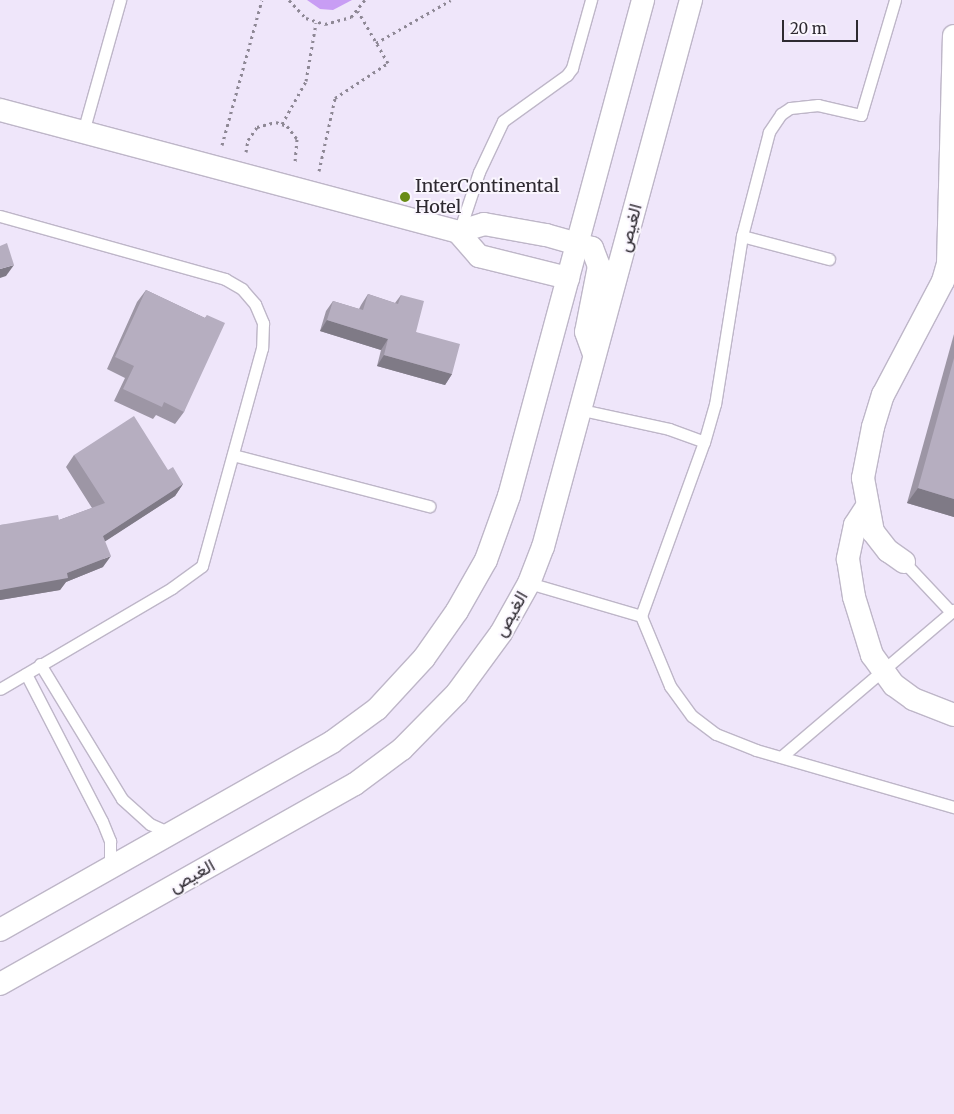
<!DOCTYPE html>
<meta charset="utf-8">
<style>
body{margin:0}
#map{position:relative;width:954px;height:1114px;overflow:hidden;background:#efe6fa;font-family:Merriweather,Vazirmatn,serif}
div>[style]{position:absolute}
.water>*{inset:0;background:#c89df4}
.path>*{height:3px;margin-top:-1.5px;transform-origin:0;background:repeating-linear-gradient(90deg,#8e8895 0 2.5px,transparent 0 6.5px)}
.roads{filter:drop-shadow(1px 0 #beb6c8) drop-shadow(-1px 0 #beb6c8) drop-shadow(0 1px #beb6c8) drop-shadow(0 -1px #beb6c8)}
.lane>*{height:11px;margin:-5.5px;padding:0 5.5px;transform-origin:5.5px;border-radius:5.5px;background:#fff}
.street>*{height:22px;margin:-11px;padding:0 11px;transform-origin:11px;border-radius:11px;background:#fff}
.wall>*{inset:0;background:#9d96a5}
.shaded-wall>*{inset:0;background:#7f7a86}
.building>*{inset:0;background:#b6aec0}
.dots>*{width:14px;height:14px;translate:-50% -50%;box-sizing:border-box;border:2px solid #faf6fe;border-radius:50%}
span{translate:-50% -50%;white-space:nowrap;text-align:center;line-height:1.15;-webkit-text-stroke:4px #faf6fe;paint-order:stroke}
.poi-label{font-size:18px;color:#2e2a31}
.left{translate:0 -50%;text-align:left}
.street-label{font-size:18px;color:#2e2a31}
.scale{position:absolute;left:782px;top:20px;width:76px;height:22px;box-sizing:border-box;border:2px solid #2e2a31;border-top:0;padding-left:6px;font-size:15px;line-height:18px;white-space:nowrap;color:#2e2a31;-webkit-text-stroke:4px #faf6fe;paint-order:stroke}
</style>
<div id="map">
<div class="water">
<div style="clip-path:polygon(307px 0,352px 0,333px 10px,320px 9px)"></div>
</div>
<div class="path">
<div style="left:289px;top:0;width:25px;rotate:47deg"></div>
<div style="left:306px;top:18px;width:20px;rotate:18deg"></div>
<div style="left:325px;top:24px;width:27px;rotate:-15deg"></div>
<div style="left:351px;top:17px;width:22px;rotate:-51deg"></div>
<div style="left:376px;top:43px;width:86px;rotate:-29.8deg"></div>
<div style="left:282px;top:124px;width:49px;rotate:-60.8deg"></div>
<div style="left:306px;top:81px;width:59px;rotate:-80.2deg"></div>
<div style="left:222px;top:145px;width:150px;rotate:-74.6deg"></div>
<div style="left:246px;top:152px;width:12px;rotate:-81deg"></div>
<div style="left:248px;top:140px;width:16px;rotate:-55deg"></div>
<div style="left:257px;top:127px;width:20px;rotate:-15deg"></div>
<div style="left:276px;top:122px;width:12px;rotate:20deg"></div>
<div style="left:287px;top:126px;width:16px;rotate:52deg"></div>
<div style="left:297px;top:139px;width:25px;rotate:95deg"></div>
<div style="left:319px;top:171px;width:75px;rotate:-77.6deg"></div>
<div style="left:335px;top:98px;width:64px;rotate:-33.4deg"></div>
<div style="left:388px;top:63px;width:60px;rotate:-120deg"></div>
</div>
<div class="roads">
<div class="lane">
<div style="left:895px;top:0;width:120px;rotate:106.5deg"></div>
<div style="left:861px;top:115px;width:44px;rotate:-166.9deg"></div>
<div style="left:818px;top:105px;width:28px;rotate:174deg"></div>
<div style="left:790px;top:108px;width:11px;rotate:146deg"></div>
<div style="left:781px;top:114px;width:22px;rotate:124deg"></div>
<div style="left:769px;top:132px;width:107px;rotate:104.6deg"></div>
<div style="left:742px;top:236px;width:170px;rotate:99.1deg"></div>
<div style="left:715px;top:404px;width:40px;rotate:106deg"></div>
<div style="left:704px;top:442px;width:185px;rotate:109.9deg"></div>
<div style="left:641px;top:616px;width:76px;rotate:67.5deg"></div>
<div style="left:670px;top:686px;width:37px;rotate:54deg"></div>
<div style="left:692px;top:716px;width:30px;rotate:37deg"></div>
<div style="left:716px;top:734px;width:43px;rotate:21.8deg"></div>
<div style="left:756px;top:750px;width:206px;rotate:16.1deg"></div>
<div style="left:83px;top:132px;width:137px;rotate:-74.3deg"></div>
<div style="left:0;top:216px;width:234px;rotate:15.6deg"></div>
<div style="left:225px;top:279px;width:20px;rotate:30deg"></div>
<div style="left:242px;top:289px;width:20px;rotate:49deg"></div>
<div style="left:255px;top:304px;width:21px;rotate:67deg"></div>
<div style="left:263px;top:323px;width:25px;rotate:92deg"></div>
<div style="left:262px;top:348px;width:226px;rotate:105.4deg"></div>
<div style="left:202px;top:566px;width:37px;rotate:144deg"></div>
<div style="left:172px;top:588px;width:199px;rotate:149.6deg"></div>
<div style="left:459px;top:232px;width:63px;rotate:-71.6deg"></div>
<div style="left:479px;top:172px;width:56px;rotate:-64.8deg"></div>
<div style="left:503px;top:121px;width:79px;rotate:-35.7deg"></div>
<div style="left:567px;top:75px;width:9px;rotate:-54deg"></div>
<div style="left:572px;top:68px;width:71px;rotate:-74.4deg"></div>
<div style="left:742px;top:236px;width:90px;rotate:14.8deg"></div>
<div style="left:582px;top:410px;width:89px;rotate:12.3deg"></div>
<div style="left:669px;top:429px;width:37px;rotate:20deg"></div>
<div style="left:233px;top:455px;width:203px;rotate:14.6deg"></div>
<div style="left:904px;top:562px;width:69px;rotate:46.8deg"></div>
<div style="left:529px;top:583px;width:117px;rotate:16.4deg"></div>
<div style="left:40px;top:664px;width:158px;rotate:58.7deg"></div>
<div style="left:122px;top:799px;width:38px;rotate:42deg"></div>
<div style="left:150px;top:824px;width:22px;rotate:24deg"></div>
<div style="left:26px;top:674px;width:165px;rotate:62.7deg"></div>
<div style="left:102px;top:821px;width:22px;rotate:68deg"></div>
<div style="left:110px;top:841px;width:28px;rotate:90deg"></div>
<div style="left:781px;top:757px;width:227px;rotate:-40.4deg"></div>
</div>
<div class="street">
<div style="left:0;top:110px;width:474px;rotate:14.9deg"></div>
<div style="left:458px;top:232px;width:32px;rotate:49deg"></div>
<div style="left:479px;top:256px;width:92px;rotate:13.9deg"></div>
<div style="left:458px;top:232px;width:27px;rotate:-17deg"></div>
<div style="left:484px;top:224px;width:63px;rotate:10.1deg"></div>
<div style="left:546px;top:235px;width:48px;rotate:15.8deg"></div>
<div style="left:592px;top:248px;width:19px;rotate:69deg"></div>
<div style="left:599px;top:266px;width:67px;rotate:101.1deg"></div>
<div style="left:586px;top:332px;width:23px;rotate:70deg"></div>
<div style="left:866px;top:508px;width:20px;rotate:123deg"></div>
<div style="left:855px;top:525px;width:35px;rotate:102deg"></div>
<div style="left:848px;top:559px;width:38px;rotate:81deg"></div>
<div style="left:854px;top:597px;width:61px;rotate:72.8deg"></div>
<div style="left:872px;top:655px;width:37px;rotate:54deg"></div>
<div style="left:894px;top:685px;width:24px;rotate:36deg"></div>
<div style="left:913px;top:699px;width:44px;rotate:21.3deg"></div>
<div style="left:904px;top:562px;width:19px;rotate:-145deg"></div>
<div style="left:888px;top:551px;width:24px;rotate:-128deg"></div>
<div style="left:873px;top:532px;width:55px;rotate:-100.5deg"></div>
<div style="left:863px;top:478px;width:52px;rotate:-78.9deg"></div>
<div style="left:873px;top:427px;width:34px;rotate:-73deg"></div>
<div style="left:883px;top:395px;width:129px;rotate:-62.2deg"></div>
<div style="left:943px;top:281px;width:18px;rotate:-74deg"></div>
<div style="left:948px;top:264px;width:228px;rotate:-88.5deg"></div>
<div style="left:0;top:930px;width:382px;rotate:-29.5deg"></div>
<div style="left:332px;top:742px;width:56px;rotate:-36.3deg"></div>
<div style="left:377px;top:709px;width:69px;rotate:-47.3deg"></div>
<div style="left:424px;top:658px;width:57px;rotate:-54.9deg"></div>
<div style="left:457px;top:611px;width:59px;rotate:-60.4deg"></div>
<div style="left:486px;top:560px;width:68px;rotate:-70.2deg"></div>
<div style="left:509px;top:496px;width:514px;rotate:-74.88deg"></div>
<div style="left:0;top:984px;width:407px;rotate:-29.4deg"></div>
<div style="left:355px;top:784px;width:59px;rotate:-36.7deg"></div>
<div style="left:402px;top:749px;width:78px;rotate:-45.5deg"></div>
<div style="left:457px;top:693px;width:74px;rotate:-53.7deg"></div>
<div style="left:501px;top:633px;width:57px;rotate:-60.8deg"></div>
<div style="left:529px;top:583px;width:39px;rotate:-69deg"></div>
<div style="left:543px;top:547px;width:567px;rotate:-74.86deg"></div>
</div>
</div>
<div class="wall">
<div style="clip-path:polygon(146px 290px,205px 318px,207px 315px,184px 412px,175px 424px,156px 415px,153px 419px,114px 401px,125px 378px,107px 369px,137px 302px)"></div>
<div style="clip-path:polygon(368px 294px,395px 303px,401px 295px,416px 332px,452px 374px,445px 385px,377px 366px,381px 350px,320px 331px,326px 311px,333px 301px,359px 309px,361px 305px)"></div>
<div style="clip-path:polygon(954px 334px,954px 517px,907px 503px)"></div>
<div style="clip-path:polygon(74px 455px,168px 470px,183px 484px,175px 496px,105px 541px,103px 567px,66px 582px,60px 590px,0 600px,0 525px,59px 520px,92px 508px,66px 467px)"></div>
</div>
<div class="shaded-wall">
<div style="clip-path:polygon(14px 265px,6px 276px,0 278px,0 269px)"></div>
<div style="clip-path:polygon(327px 320px,388px 339px,381px 350px,320px 331px)"></div>
<div style="clip-path:polygon(384px 355px,452px 374px,445px 385px,377px 366px)"></div>
<div style="clip-path:polygon(183px 484px,175px 496px,95px 548px,103px 536px)"></div>
<div style="clip-path:polygon(918px 488px,954px 499px,954px 517px,907px 503px)"></div>
<div style="clip-path:polygon(111px 556px,103px 567px,66px 582px,60px 590px,0 600px,0 590px,67px 573px)"></div>
</div>
<div class="building">
<div style="clip-path:polygon(7px 243px,14px 265px,0 269px,0 246px)"></div>
<div style="clip-path:polygon(146px 290px,205px 318px,207px 315px,225px 323px,184px 412px,164px 402px,162px 407px,123px 389px,134px 366px,115px 357px)"></div>
<div style="clip-path:polygon(368px 294px,398px 304px,401px 295px,424px 301px,416px 332px,460px 344px,452px 374px,384px 355px,388px 339px,327px 320px,333px 301px,363px 310px)"></div>
<div style="clip-path:polygon(954px 358px,954px 499px,918px 488px)"></div>
<div style="clip-path:polygon(134px 416px,168px 470px,173px 467px,183px 484px,103px 536px,111px 556px,67px 573px,68px 578px,0 590px,0 525px,58px 515px,59px 520px,105px 503px,74px 455px)"></div>
</div>
<div class="dots">
<div style="left:405px;top:197px;background:#688c14"></div>
</div>
<div class="poi-label">
<span class="left" style="left:415px;top:197px">InterContinental<br>Hotel</span>
</div>
<div class="street-label">
<span style="left:630px;top:228px;rotate:-75deg">الغيص</span>
<span style="left:511px;top:614px;rotate:-60deg">الغيص</span>
<span style="left:192px;top:876px;rotate:-29deg">الغيص</span>
</div>
<div class="scale">20 m</div>
</div>
